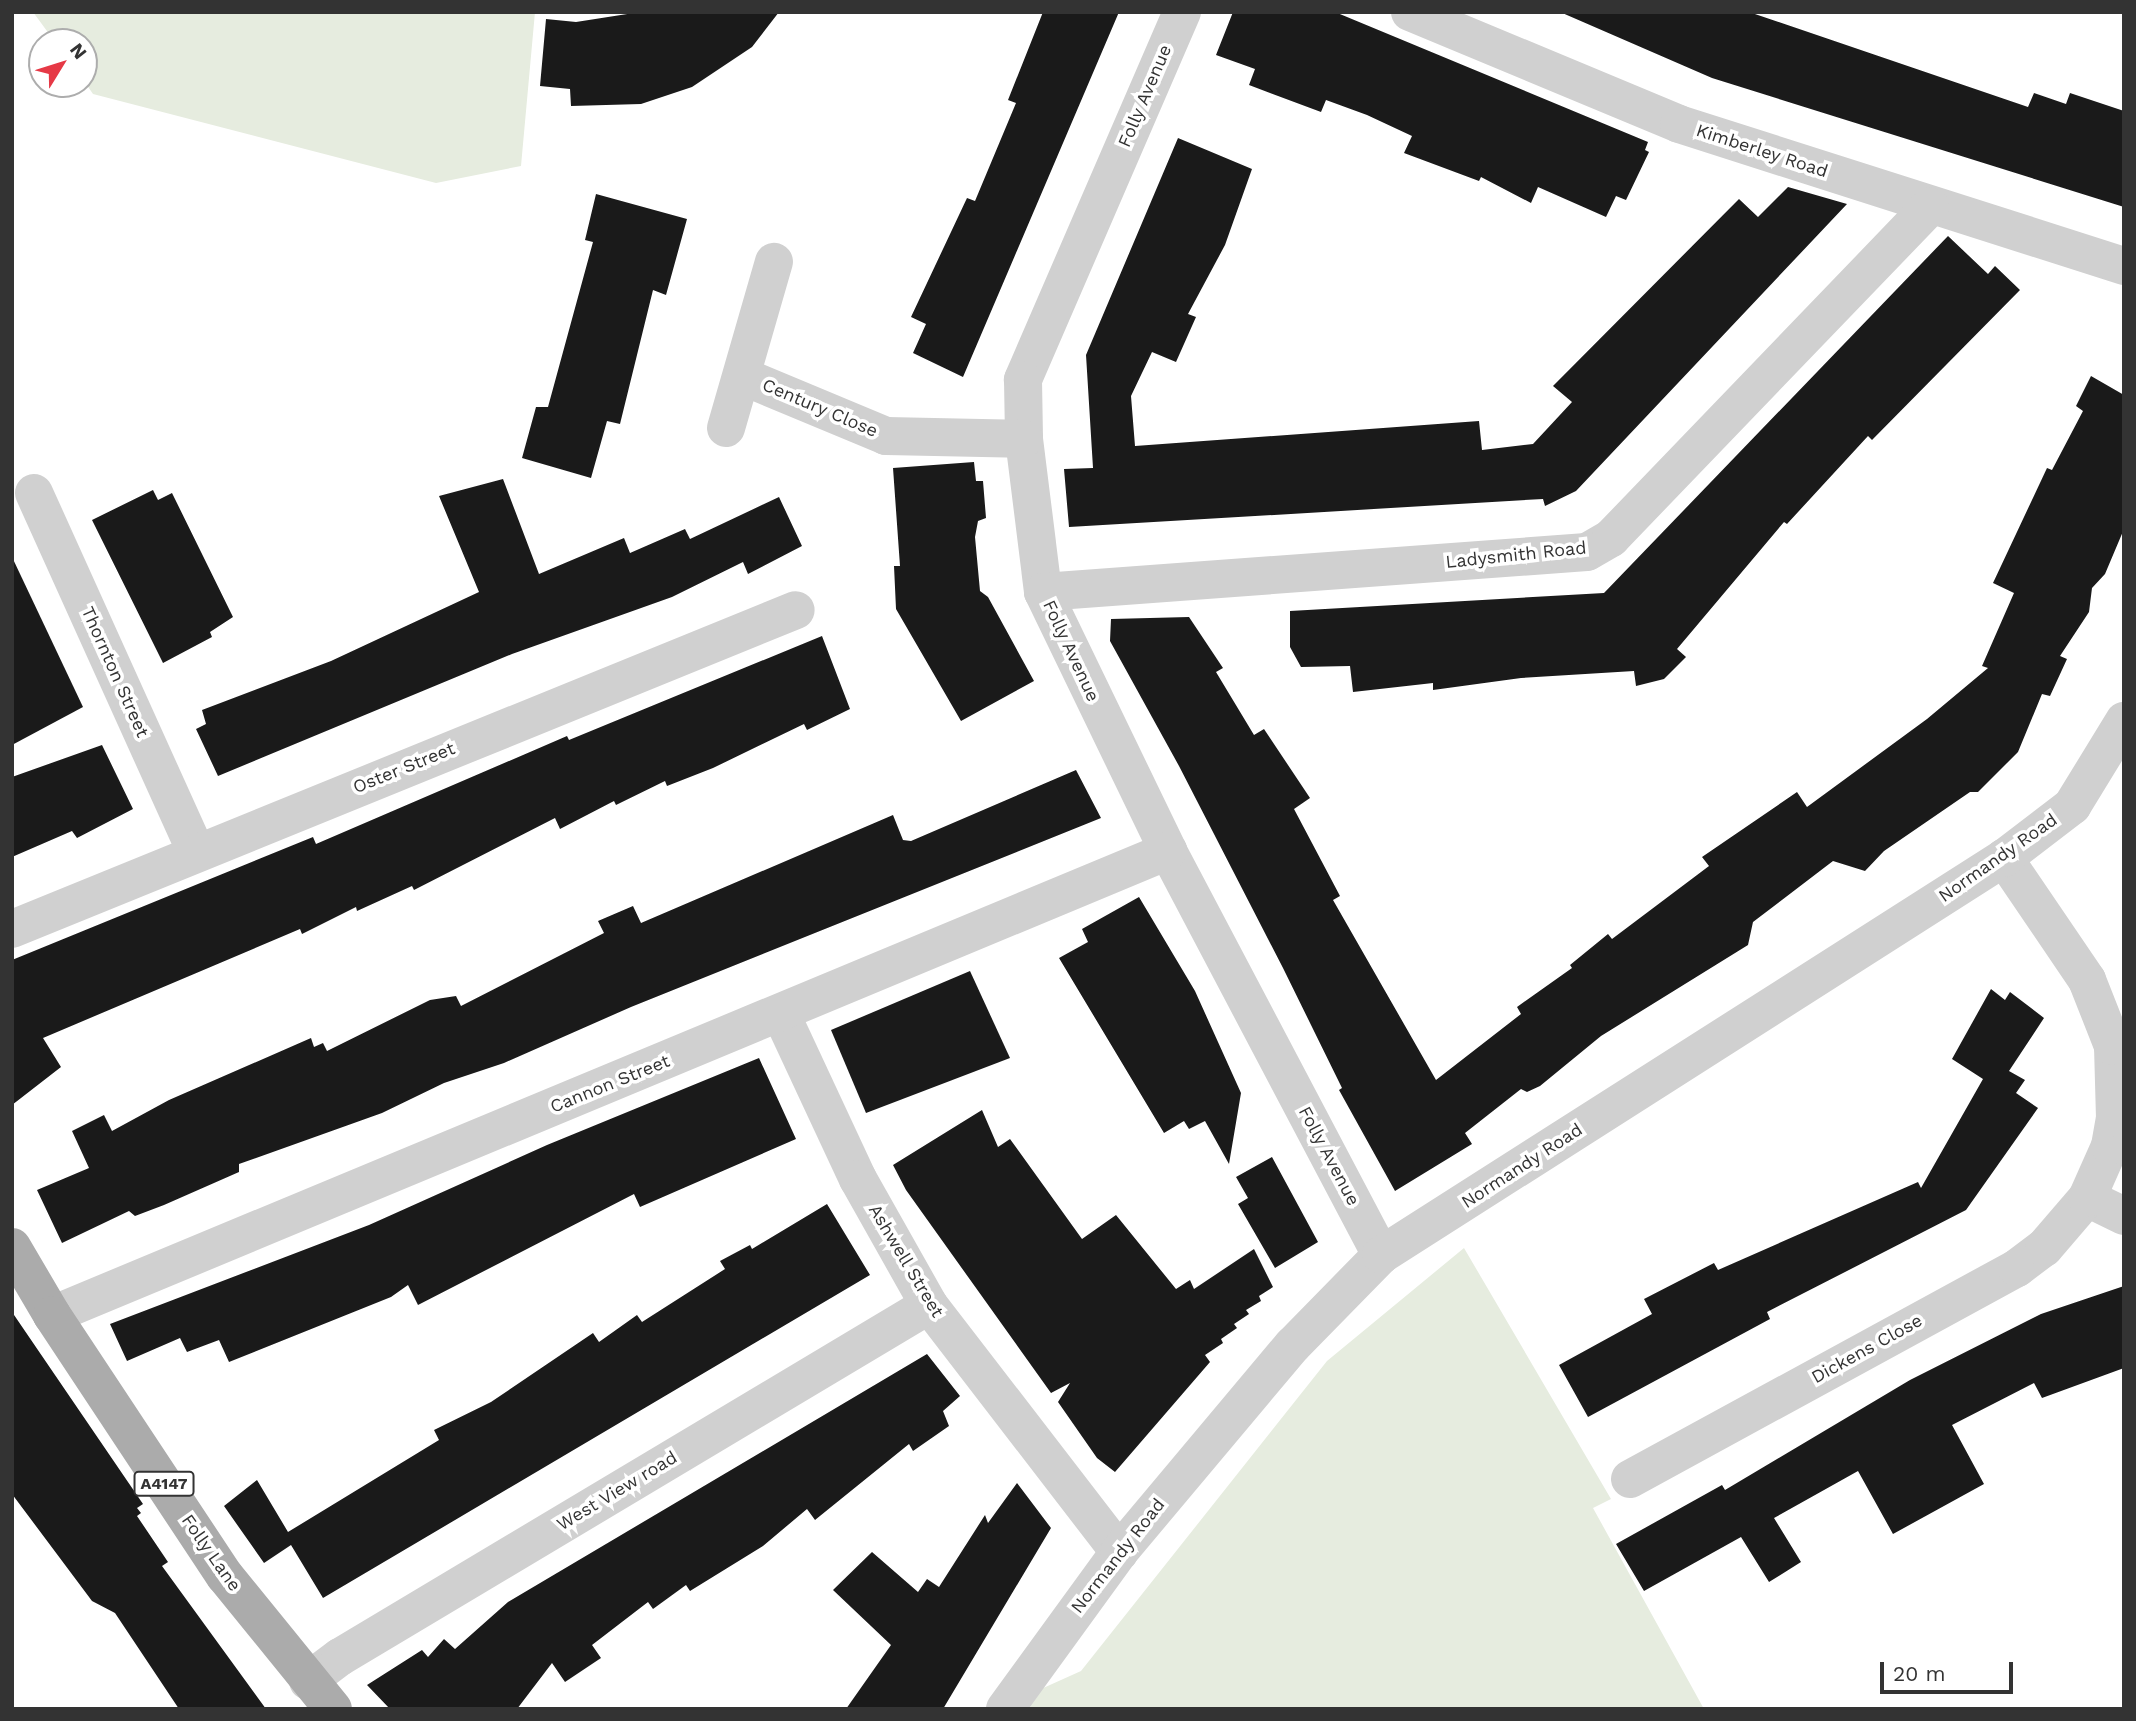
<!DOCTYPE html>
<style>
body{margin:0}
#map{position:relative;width:2136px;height:1721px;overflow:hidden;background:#fff;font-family:"Work Sans",sans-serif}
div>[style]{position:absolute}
.green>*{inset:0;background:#e6ecdf}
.building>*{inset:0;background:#1a1a1a}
.street>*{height:38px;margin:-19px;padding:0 19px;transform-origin:19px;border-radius:19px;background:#d0d0d0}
.primary>*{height:38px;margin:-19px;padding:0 19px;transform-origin:19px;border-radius:19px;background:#ababab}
span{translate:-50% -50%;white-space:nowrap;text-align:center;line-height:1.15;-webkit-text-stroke:7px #fff;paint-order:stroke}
.shield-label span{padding:2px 5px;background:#fff;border:2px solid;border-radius:5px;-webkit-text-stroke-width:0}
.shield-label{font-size:16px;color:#333;font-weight:700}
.street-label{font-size:18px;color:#333}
.frame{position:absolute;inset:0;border:14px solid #333;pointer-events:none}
.north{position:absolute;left:28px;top:28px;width:70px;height:70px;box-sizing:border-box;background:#fff;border:2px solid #adadad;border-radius:50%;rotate:52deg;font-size:19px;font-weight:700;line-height:28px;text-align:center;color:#333}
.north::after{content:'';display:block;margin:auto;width:24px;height:32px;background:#e63946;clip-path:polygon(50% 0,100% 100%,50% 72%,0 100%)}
.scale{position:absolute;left:1880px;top:1662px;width:133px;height:32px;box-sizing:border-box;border:4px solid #333;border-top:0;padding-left:9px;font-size:21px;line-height:24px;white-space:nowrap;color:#333;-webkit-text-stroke:5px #fff;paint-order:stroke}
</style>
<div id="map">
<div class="green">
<div style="clip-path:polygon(33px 12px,535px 12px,521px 166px,436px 183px,93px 94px,84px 81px,84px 42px,55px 42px)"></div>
<div style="clip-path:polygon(1464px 1248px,1611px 1499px,1593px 1508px,1704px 1709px,1033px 1709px,1021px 1698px,1081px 1671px,1327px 1361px)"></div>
</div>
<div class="building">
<div style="clip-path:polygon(640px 12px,779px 12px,752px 47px,692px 87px,641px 104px,571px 106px,570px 89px,540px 86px,546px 19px,576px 22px)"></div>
<div style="clip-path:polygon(1043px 12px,1119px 12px,963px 377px,913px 353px,926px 324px,911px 317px,967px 198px,975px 201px,1016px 103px,1008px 100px)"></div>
<div style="clip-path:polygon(1233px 12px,1335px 12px,1648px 142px,1645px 150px,1649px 152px,1626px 200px,1616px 196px,1606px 217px,1538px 187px,1531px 203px,1481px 177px,1479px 181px,1404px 153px,1412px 136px,1367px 115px,1326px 100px,1321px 112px,1249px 85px,1255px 69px,1216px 55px)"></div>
<div style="clip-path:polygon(1560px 12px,1749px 12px,2028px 107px,2034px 93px,2066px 104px,2070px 93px,2124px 111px,2124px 207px,1712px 78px)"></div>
<div style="clip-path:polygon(1178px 138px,1252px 169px,1225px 245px,1188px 314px,1196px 317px,1176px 362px,1152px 352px,1131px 396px,1135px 446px,1479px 421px,1482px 450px,1533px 444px,1572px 402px,1553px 386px,1739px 199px,1758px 217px,1788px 187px,1847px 204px,1576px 491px,1545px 506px,1543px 499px,1069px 527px,1064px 469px,1093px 468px,1086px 355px)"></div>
<div style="clip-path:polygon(596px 194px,687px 219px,666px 295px,653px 290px,620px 424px,607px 421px,591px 478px,522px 458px,536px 407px,548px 407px,593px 242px,585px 240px)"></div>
<div style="clip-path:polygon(1948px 236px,1988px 274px,1995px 266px,2020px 290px,1872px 440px,1868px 436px,1787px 524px,1784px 522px,1677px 649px,1686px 657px,1664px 679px,1636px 686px,1634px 671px,1521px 678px,1433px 690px,1433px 683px,1353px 692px,1350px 666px,1301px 667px,1290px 647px,1290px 611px,1604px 593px)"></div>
<div style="clip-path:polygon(2091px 376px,2124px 395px,2124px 529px,2105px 574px,2092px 588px,2089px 612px,2060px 656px,2067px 659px,2050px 696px,2042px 694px,2018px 752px,1978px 792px,1970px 792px,1884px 851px,1865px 871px,1833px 861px,1753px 922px,1748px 945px,1601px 1036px,1540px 1086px,1527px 1092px,1521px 1089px,1465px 1133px,1472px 1144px,1395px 1191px,1339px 1090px,1342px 1088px,1283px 968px,1179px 766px,1110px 641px,1111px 619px,1189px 617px,1223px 668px,1216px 672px,1254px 735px,1264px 729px,1310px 798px,1294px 809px,1340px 896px,1333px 900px,1436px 1080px,1521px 1014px,1517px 1007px,1572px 968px,1570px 965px,1608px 934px,1612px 939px,1709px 866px,1702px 857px,1797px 792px,1807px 807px,1927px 719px,1988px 668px,1982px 666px,2014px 593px,1993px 583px,2047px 468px,2052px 470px,2083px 411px,2076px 406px)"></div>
<div style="clip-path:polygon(974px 462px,976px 481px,983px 481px,986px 518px,978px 521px,975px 537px,980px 591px,988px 597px,1034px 681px,961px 721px,896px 609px,894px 566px,900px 566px,893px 468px)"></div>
<div style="clip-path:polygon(503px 479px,539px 574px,624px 538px,630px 553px,685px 529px,690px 539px,779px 497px,802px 546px,748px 574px,743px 562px,672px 597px,512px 654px,218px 776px,196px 729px,206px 724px,202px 710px,331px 661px,479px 592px,439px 496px)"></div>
<div style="clip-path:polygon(153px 490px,158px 500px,172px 493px,233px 617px,210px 632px,212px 637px,163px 663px,92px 520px)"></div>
<div style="clip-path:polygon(12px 557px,83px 707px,12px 745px)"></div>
<div style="clip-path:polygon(822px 636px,850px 709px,807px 730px,804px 724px,713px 768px,667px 786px,665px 781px,616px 805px,614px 801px,560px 829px,555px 818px,414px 890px,412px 886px,357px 911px,356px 907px,302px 934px,300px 929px,43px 1038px,61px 1067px,12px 1105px,12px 960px,313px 837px,316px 844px,567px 736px,569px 740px)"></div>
<div style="clip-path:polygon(102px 745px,133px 809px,77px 838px,72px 831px,12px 857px,12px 777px)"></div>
<div style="clip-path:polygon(1076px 770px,1101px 818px,631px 1007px,504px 1063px,444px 1083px,382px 1113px,239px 1164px,239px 1172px,164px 1205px,135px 1216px,129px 1211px,62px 1243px,37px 1190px,89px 1168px,72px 1131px,104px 1115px,112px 1131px,169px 1100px,311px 1038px,314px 1047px,323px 1043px,327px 1051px,430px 1000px,456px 996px,461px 1006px,604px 933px,598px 921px,633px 906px,641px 923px,893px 815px,903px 840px,911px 841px)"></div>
<div style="clip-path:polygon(1139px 897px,1195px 991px,1241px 1093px,1229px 1164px,1205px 1121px,1189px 1129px,1184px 1121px,1164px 1133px,1059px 958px,1088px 942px,1082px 929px)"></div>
<div style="clip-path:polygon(970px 971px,1010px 1058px,866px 1113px,831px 1030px)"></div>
<div style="clip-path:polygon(1991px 989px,2005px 1000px,2010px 992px,2044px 1018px,2009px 1071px,2025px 1080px,2016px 1093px,2038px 1108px,1966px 1210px,1767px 1312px,1770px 1319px,1588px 1417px,1559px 1365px,1652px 1314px,1644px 1299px,1714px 1263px,1718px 1270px,1918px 1182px,1921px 1188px,1983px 1079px,1952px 1059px)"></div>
<div style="clip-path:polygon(759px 1058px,796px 1139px,640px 1207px,634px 1194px,418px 1305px,408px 1285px,391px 1297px,229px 1362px,219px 1340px,187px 1352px,180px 1338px,127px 1361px,110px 1324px,369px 1225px,547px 1145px)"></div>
<div style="clip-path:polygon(982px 1110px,998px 1147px,1010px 1139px,1082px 1239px,1116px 1215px,1176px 1289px,1190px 1280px,1194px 1289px,1254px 1249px,1273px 1287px,1259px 1296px,1261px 1301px,1246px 1310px,1249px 1314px,1234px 1324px,1237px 1328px,1221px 1339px,1223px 1343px,1205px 1355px,1210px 1362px,1115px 1472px,1097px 1458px,1058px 1402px,1070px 1383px,1051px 1393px,906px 1190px,893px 1165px)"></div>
<div style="clip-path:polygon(1272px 1157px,1318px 1242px,1275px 1268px,1238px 1204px,1248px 1198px,1236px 1177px)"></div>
<div style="clip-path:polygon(827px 1204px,870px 1275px,323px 1598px,291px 1545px,264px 1563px,224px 1506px,257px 1480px,288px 1532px,439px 1440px,434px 1430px,491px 1402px,593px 1333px,599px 1342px,637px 1315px,642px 1322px,725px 1269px,720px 1261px,750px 1245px,752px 1249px)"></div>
<div style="clip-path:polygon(2124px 1286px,2124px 1368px,2042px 1398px,2034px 1383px,1952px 1425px,1984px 1484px,1893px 1534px,1858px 1471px,1774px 1518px,1801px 1562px,1769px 1582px,1741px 1537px,1644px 1591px,1616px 1544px,1722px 1485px,1725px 1490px,1910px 1380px,2041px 1314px)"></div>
<div style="clip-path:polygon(12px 1312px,143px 1504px,137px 1508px,141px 1513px,137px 1516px,168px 1562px,162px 1566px,266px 1709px,179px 1709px,115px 1613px,92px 1601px,12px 1494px)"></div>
<div style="clip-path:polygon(927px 1354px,960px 1396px,943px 1411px,949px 1426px,913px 1451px,909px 1444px,815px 1520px,807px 1509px,763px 1546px,690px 1591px,686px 1585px,653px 1609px,648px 1602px,592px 1645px,601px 1658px,565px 1682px,552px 1663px,517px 1709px,390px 1709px,367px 1685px,422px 1650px,428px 1657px,444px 1639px,455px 1649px,508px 1602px)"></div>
<div style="clip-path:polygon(1017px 1483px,1051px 1528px,943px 1709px,846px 1709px,891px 1645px,833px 1590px,872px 1552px,918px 1592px,927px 1579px,939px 1587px,985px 1515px,988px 1523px)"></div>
</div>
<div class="street">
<div style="left:1182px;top:12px;width:401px;rotate:113.4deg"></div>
<div style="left:1023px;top:380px;width:59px;rotate:89deg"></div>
<div style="left:1024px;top:439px;width:154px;rotate:82.9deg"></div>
<div style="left:1043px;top:592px;width:288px;rotate:64.2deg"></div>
<div style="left:1168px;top:851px;width:457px;rotate:62.2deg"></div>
<div style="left:1410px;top:12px;width:291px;rotate:22.6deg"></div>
<div style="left:1679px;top:124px;width:467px;rotate:17.7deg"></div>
<div style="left:742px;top:376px;width:156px;rotate:22.6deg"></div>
<div style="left:886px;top:436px;width:138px;rotate:1.2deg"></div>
<div style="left:726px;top:428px;width:173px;rotate:-73.9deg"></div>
<div style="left:34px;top:493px;width:393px;rotate:65.7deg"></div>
<div style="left:1043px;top:592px;width:545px;rotate:-4.21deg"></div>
<div style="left:1587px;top:552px;width:28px;rotate:-30deg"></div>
<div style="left:1611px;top:538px;width:460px;rotate:-46.1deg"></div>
<div style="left:12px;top:929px;width:846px;rotate:-22.14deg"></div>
<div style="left:781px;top:1014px;width:182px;rotate:65deg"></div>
<div style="left:858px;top:1179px;width:145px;rotate:60.6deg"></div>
<div style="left:929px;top:1305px;width:312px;rotate:52.4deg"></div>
<div style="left:2087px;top:1198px;width:41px;rotate:25.9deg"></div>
<div style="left:52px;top:1315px;width:1209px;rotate:-22.58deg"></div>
<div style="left:1630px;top:1479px;width:441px;rotate:-28.6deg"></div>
<div style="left:2017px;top:1268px;width:34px;rotate:-37deg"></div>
<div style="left:2044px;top:1248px;width:66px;rotate:-49.3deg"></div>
<div style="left:2087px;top:1198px;width:57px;rotate:-66.1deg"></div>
<div style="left:2110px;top:1146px;width:28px;rotate:-80deg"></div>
<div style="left:2115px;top:1118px;width:72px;rotate:-91.6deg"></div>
<div style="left:2113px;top:1046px;width:71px;rotate:-111.5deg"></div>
<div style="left:2087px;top:980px;width:148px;rotate:-124.2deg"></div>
<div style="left:308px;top:1681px;width:40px;rotate:-37deg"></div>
<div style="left:340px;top:1657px;width:686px;rotate:-30.86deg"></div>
<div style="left:1005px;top:1709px;width:194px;rotate:-54deg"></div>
<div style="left:1119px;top:1552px;width:270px;rotate:-50deg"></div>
<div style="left:1293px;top:1345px;width:126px;rotate:-45.6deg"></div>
<div style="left:1381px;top:1255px;width:739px;rotate:-32.51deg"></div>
<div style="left:2004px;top:858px;width:86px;rotate:-37.4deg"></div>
<div style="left:2072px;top:806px;width:100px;rotate:-58.5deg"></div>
</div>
<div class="primary">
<div style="left:12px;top:1247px;width:79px;rotate:59.5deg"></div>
<div style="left:52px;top:1315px;width:313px;rotate:56.5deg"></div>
<div style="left:225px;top:1576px;width:171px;rotate:50.9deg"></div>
</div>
<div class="shield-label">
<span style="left:164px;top:1484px">A4147</span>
</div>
<div class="street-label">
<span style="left:1145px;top:96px;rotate:-67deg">Folly Avenue</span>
<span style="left:1762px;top:151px;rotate:18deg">Kimberley Road</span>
<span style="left:820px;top:408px;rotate:23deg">Century Close</span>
<span style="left:1516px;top:555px;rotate:-6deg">Ladysmith Road</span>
<span style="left:1071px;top:651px;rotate:65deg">Folly Avenue</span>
<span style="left:115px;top:672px;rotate:66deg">Thornton Street</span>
<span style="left:404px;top:768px;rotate:-22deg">Oster Street</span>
<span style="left:1998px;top:858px;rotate:-35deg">Normandy Road</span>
<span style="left:610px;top:1084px;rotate:-22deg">Cannon Street</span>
<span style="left:1329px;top:1156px;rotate:62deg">Folly Avenue</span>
<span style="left:1522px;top:1166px;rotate:-33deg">Normandy Road</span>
<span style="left:906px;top:1261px;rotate:59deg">Ashwell Street</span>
<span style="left:1867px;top:1349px;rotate:-29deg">Dickens Close</span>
<span style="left:617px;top:1491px;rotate:-31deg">West View road</span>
<span style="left:211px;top:1553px;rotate:55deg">Folly Lane</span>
<span style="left:1118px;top:1556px;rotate:-52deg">Normandy Road</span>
</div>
<div class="frame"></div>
<div class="north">N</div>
<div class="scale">20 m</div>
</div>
